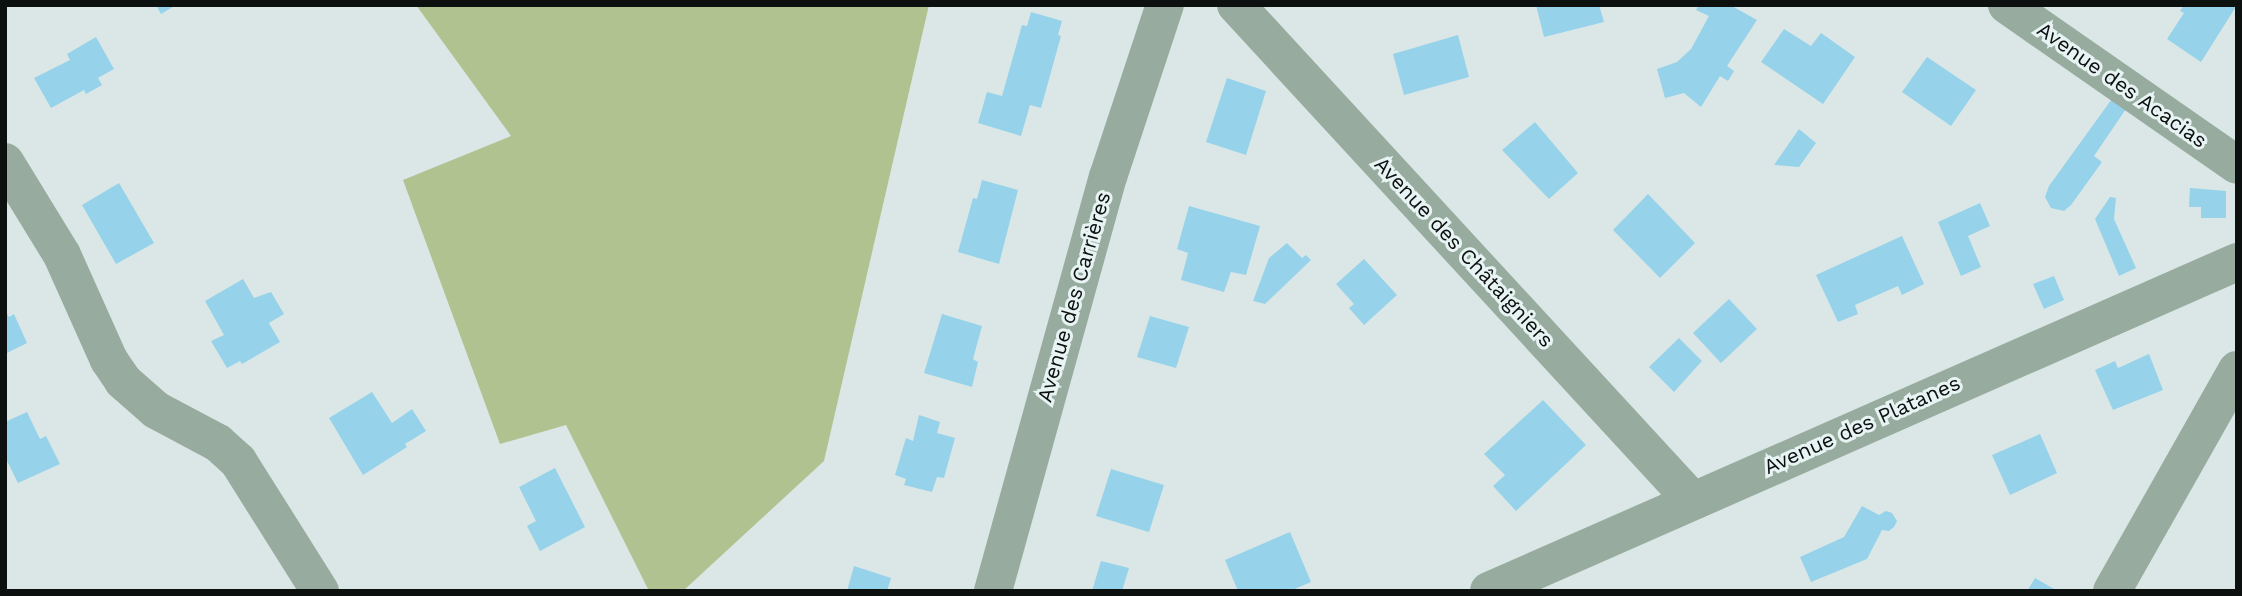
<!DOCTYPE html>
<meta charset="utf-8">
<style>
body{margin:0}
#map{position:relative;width:2242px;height:596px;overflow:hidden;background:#dae7e6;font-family:"Work Sans",sans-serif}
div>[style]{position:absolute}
.green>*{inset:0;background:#b1c291}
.building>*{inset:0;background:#96d3ea}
.minor>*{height:38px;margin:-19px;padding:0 19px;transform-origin:19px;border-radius:19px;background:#97ac9e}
span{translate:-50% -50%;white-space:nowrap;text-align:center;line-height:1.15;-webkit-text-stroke:6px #e7f4f3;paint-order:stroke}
.street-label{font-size:21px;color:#0c100f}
.frame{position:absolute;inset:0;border:7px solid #0c100f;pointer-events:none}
</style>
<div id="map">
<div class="green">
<div style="clip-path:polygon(416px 5px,929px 5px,824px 461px,683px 591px,649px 591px,566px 425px,500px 444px,403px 180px,511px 136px)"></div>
</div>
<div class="building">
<div style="clip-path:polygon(156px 5px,176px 5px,161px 14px)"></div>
<div style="clip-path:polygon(1536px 5px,1599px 5px,1604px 22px,1544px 37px)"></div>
<div style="clip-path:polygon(1699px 5px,1730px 5px,1757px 20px,1727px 66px,1734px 71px,1728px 81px,1720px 76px,1701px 107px,1684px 93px,1665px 98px,1657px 69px,1677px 62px,1691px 49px,1709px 16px,1696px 10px)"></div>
<div style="clip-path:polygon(2184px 5px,2237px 5px,2201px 62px,2167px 39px,2184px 13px,2180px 11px)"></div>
<div style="clip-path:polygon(1031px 12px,1062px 21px,1058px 35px,1061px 36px,1041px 108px,1030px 105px,1021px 136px,978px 123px,987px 92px,1002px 96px,1022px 25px,1027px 26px)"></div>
<div style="clip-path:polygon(1784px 29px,1811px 46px,1821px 33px,1855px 57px,1823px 104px,1761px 62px)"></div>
<div style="clip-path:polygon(1458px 35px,1469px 77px,1404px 95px,1393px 54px)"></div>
<div style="clip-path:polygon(96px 37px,114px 69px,98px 78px,102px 85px,86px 94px,84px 90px,51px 108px,34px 78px,70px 60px,67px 54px)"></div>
<div style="clip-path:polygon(1927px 57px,1976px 90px,1951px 126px,1902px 92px)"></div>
<div style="clip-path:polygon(1227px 78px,1266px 91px,1246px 155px,1206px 142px)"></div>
<div style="clip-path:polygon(2114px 96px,2128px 106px,2094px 156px,2102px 162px,2071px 205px,2064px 211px,2051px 208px,2045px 197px,2049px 186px)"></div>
<div style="clip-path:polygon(1535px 122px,1578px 173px,1549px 199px,1502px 150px)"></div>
<div style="clip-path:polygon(1799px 129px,1816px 143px,1799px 167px,1774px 165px)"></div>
<div style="clip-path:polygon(982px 180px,1018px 190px,999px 264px,958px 252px,973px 198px,977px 199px)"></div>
<div style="clip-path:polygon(119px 183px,154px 243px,116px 264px,82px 205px)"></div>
<div style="clip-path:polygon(2190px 188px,2226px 191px,2226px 218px,2201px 218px,2201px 207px,2189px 207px)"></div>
<div style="clip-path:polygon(1648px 194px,1695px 243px,1660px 278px,1613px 230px)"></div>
<div style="clip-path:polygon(2110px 197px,2116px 198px,2114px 219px,2136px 268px,2119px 276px,2095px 219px)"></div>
<div style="clip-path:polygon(1980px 203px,1990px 226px,1968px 236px,1981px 267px,1961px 276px,1938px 222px)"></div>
<div style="clip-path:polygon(1189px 206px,1260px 226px,1246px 275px,1231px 272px,1224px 292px,1181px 280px,1188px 253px,1177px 249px)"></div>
<div style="clip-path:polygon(1902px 236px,1924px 284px,1902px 295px,1898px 286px,1855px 305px,1858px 314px,1838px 322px,1816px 275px)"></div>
<div style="clip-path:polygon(1287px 243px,1302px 258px,1306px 255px,1311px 260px,1265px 304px,1253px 301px,1269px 258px)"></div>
<div style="clip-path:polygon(1364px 259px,1397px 295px,1364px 325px,1349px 308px,1354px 304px,1336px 284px)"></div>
<div style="clip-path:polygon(2054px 276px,2064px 300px,2044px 309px,2033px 284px)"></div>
<div style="clip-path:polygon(243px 279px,254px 298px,271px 292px,284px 314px,269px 323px,280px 342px,242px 364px,240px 361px,227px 368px,211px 341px,224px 335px,205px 301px)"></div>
<div style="clip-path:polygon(1729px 299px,1757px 329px,1721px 363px,1693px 333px)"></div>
<div style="clip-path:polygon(5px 310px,9px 317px,14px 314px,27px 343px,5px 354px)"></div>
<div style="clip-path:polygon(942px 314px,982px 326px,973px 359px,978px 362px,972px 387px,924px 373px)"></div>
<div style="clip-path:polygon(1150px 316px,1189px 327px,1176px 368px,1137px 357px)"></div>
<div style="clip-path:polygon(1679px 338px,1702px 361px,1674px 392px,1649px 367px)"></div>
<div style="clip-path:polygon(2149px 354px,2163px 390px,2113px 410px,2095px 370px,2115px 361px,2118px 368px)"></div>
<div style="clip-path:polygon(372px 392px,392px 423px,412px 409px,426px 431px,405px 444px,407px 447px,363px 475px,329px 418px)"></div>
<div style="clip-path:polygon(1543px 400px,1586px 445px,1516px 511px,1493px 486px,1505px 475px,1484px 454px)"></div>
<div style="clip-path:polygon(27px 412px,40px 439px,46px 436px,60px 464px,18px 483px,5px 457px,5px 422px)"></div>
<div style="clip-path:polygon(919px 415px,940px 422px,937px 433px,955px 438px,944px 478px,937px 477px,932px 492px,904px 485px,906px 479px,895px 475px,906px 438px,913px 441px)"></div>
<div style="clip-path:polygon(2040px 434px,2057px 473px,2010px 495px,1992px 455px)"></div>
<div style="clip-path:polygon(555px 468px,585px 527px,540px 551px,527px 526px,536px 521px,519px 487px)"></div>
<div style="clip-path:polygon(1111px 469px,1164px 485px,1149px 532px,1096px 516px)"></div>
<div style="clip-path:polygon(1862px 506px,1879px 515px,1886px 511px,1892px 513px,1897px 521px,1894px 527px,1889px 531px,1882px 530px,1867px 559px,1811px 582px,1800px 557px,1844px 537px)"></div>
<div style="clip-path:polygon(1290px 532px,1311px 582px,1290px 591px,1238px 591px,1225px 560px)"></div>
<div style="clip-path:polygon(1101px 561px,1129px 568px,1122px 591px,1092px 591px)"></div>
<div style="clip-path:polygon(854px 566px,891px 578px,887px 591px,847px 591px)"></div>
<div style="clip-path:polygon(2035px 578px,2054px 589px,2053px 591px,2027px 591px)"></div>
</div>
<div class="minor">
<div style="left:1236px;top:5px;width:673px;rotate:47.35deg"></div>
<div style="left:2007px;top:5px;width:280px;rotate:34.8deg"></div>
<div style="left:5px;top:162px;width:109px;rotate:58.5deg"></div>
<div style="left:62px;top:255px;width:115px;rotate:65.9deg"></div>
<div style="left:109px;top:360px;width:25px;rotate:56deg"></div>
<div style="left:123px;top:381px;width:44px;rotate:41.3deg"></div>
<div style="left:156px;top:410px;width:70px;rotate:28deg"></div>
<div style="left:218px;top:443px;width:27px;rotate:42deg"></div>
<div style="left:238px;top:461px;width:154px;rotate:57.8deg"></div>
<div style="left:993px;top:591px;width:430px;rotate:-74.5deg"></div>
<div style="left:1108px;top:177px;width:181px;rotate:-71.7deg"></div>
<div style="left:1489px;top:591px;width:817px;rotate:-23.74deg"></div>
<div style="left:2112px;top:591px;width:254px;rotate:-60.5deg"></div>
</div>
<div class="street-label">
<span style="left:2122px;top:85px;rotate:35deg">Avenue des Acacias</span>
<span style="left:1464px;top:252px;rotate:47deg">Avenue des Châtaigniers</span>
<span style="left:1074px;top:297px;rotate:-74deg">Avenue des Carrières</span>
<span style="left:1862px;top:425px;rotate:-24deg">Avenue des Platanes</span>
</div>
<div class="frame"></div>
</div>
